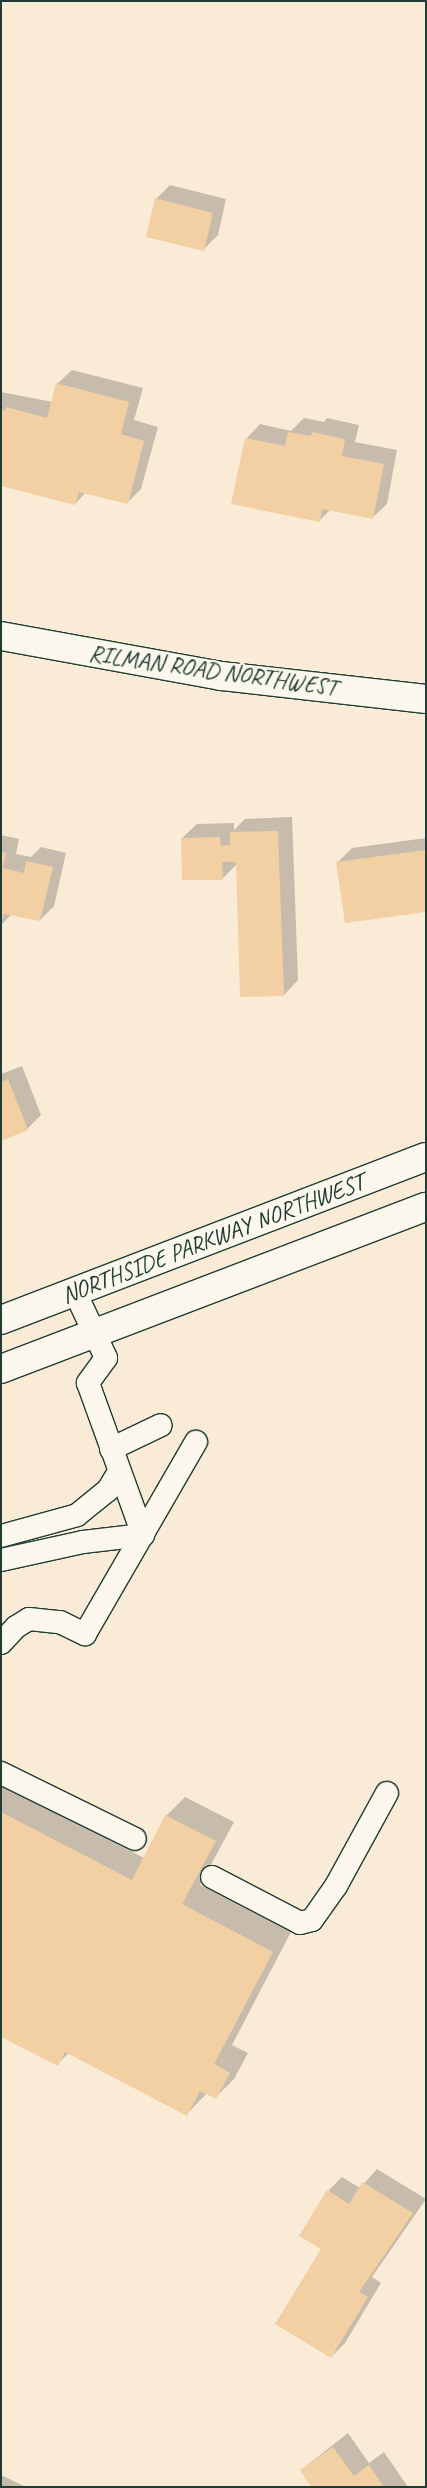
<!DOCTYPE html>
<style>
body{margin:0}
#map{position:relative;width:427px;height:2488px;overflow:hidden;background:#f9ebd6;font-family:Caveat,sans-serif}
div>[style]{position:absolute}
.shadow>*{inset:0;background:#0003}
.building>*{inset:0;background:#f3d0a4}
.roads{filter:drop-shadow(1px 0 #1f3d34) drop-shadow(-1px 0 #1f3d34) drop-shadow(0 1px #1f3d34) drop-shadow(0 -1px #1f3d34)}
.lane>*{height:22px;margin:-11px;padding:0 11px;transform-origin:11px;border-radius:11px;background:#fbf7ec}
.street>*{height:28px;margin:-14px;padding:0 14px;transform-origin:14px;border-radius:14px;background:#fbf7ec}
.primary>*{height:28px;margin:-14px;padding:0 14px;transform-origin:14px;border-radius:14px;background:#fbf7ec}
span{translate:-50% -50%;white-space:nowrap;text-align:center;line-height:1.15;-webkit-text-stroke:4.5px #fbf7ec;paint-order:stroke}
.street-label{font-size:24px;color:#1f3d34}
.frame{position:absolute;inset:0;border:2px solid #1f3d34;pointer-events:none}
</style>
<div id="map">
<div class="shadow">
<div style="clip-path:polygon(170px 185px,226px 199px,218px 235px,203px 250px,156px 199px)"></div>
<div style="clip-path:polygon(72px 370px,143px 388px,134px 420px,158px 427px,141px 489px,127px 503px,86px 492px,75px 504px,1px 485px,1px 392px,53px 402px,57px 384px)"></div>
<div style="clip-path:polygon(304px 418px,324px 422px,327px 418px,359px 425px,355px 442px,397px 450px,387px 504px,372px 518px,330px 510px,319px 521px,246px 439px,260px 424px,291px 431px)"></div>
<div style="clip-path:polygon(292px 817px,298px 980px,284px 995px,237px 864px,223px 878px,182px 838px,197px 824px,234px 823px,234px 830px,245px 819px)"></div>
<div style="clip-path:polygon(1px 835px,19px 839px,16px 854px,31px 857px,41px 847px,66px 853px,54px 906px,40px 920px,12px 914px,1px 925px)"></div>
<div style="clip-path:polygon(426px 838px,426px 911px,338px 862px,352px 848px)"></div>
<div style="clip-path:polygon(22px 1066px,41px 1115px,27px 1129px,1px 1139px,1px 1074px)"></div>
<div style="clip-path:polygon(1px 1784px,144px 1858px,166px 1816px,185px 1797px,234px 1822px,200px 1885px,291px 1932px,232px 2045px,248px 2053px,234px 2079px,215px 2098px,207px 2093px,187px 2114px,69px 2053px,57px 2064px,1px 2017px)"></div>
<div style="clip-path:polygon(377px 2169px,426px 2199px,372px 2277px,381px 2283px,345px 2343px,331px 2357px,323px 2249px,328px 2191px,342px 2177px,360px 2188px)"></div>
<div style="clip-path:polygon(348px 2433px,369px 2463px,384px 2452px,408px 2487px,313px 2487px,301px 2470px)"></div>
<div style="clip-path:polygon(1px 2475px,26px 2487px,1px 2487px)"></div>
</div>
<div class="building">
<div style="clip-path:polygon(155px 198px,213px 213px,204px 251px,146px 237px)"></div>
<div style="clip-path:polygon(56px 383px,129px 402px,121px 434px,144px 441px,128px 504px,79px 492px,75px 505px,1px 486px,1px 409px,5px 411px,6px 407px,47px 418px)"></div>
<div style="clip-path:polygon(288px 432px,311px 436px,312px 432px,345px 439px,342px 456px,384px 464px,373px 519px,322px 509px,320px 522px,231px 504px,245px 438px,285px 446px)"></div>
<div style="clip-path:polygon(278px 831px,284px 996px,240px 997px,236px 862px,222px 862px,223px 880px,182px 880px,181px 838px,220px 837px,221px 846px,230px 845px,230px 832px)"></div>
<div style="clip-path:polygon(426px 850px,426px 912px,345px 923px,336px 862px)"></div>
<div style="clip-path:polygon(1px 852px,6px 853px,3px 868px,24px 873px,26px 861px,53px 867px,40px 921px,4px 914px,1px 925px)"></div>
<div style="clip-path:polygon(8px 1079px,28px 1130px,1px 1141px,1px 1082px)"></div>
<div style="clip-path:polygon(1px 1812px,132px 1880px,165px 1815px,216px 1841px,182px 1904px,273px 1952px,214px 2064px,230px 2073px,216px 2099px,200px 2091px,187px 2116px,65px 2052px,58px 2066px,1px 2037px)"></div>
<div style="clip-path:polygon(362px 2182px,413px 2213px,359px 2292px,368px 2297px,331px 2358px,275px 2324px,321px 2249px,299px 2236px,327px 2190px,349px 2204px)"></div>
<div style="clip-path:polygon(333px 2447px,354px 2476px,369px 2465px,384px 2487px,311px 2487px,300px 2470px)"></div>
</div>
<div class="roads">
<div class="lane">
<div style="left:75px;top:1292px;width:73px;rotate:64.8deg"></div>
<div style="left:106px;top:1358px;width:31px;rotate:126deg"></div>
<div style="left:88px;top:1383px;width:162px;rotate:70.1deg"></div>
<div style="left:111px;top:1449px;width:55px;rotate:-25.6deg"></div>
<div style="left:1px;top:1536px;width:79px;rotate:-15.4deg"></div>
<div style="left:77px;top:1515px;width:40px;rotate:-39deg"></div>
<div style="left:108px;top:1490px;width:21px;rotate:-59deg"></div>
<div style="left:1px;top:1560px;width:84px;rotate:-12.4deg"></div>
<div style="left:83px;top:1542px;width:60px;rotate:-6.7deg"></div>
<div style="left:1px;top:1643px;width:22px;rotate:-47deg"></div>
<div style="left:16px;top:1627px;width:15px;rotate:-32deg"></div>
<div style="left:29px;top:1619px;width:31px;rotate:6deg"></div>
<div style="left:60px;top:1622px;width:28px;rotate:26deg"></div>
<div style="left:85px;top:1634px;width:222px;rotate:-60deg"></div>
<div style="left:1px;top:1773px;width:149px;rotate:26.2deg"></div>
<div style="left:212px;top:1877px;width:99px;rotate:27.6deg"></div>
<div style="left:300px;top:1923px;width:12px;rotate:-14deg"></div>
<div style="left:312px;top:1920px;width:42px;rotate:-54.8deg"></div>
<div style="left:336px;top:1886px;width:106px;rotate:-61.3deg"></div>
</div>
<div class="street">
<div style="left:1px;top:636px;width:224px;rotate:10.3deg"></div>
<div style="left:221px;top:676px;width:206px;rotate:6.4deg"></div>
</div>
<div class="primary">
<div style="left:1px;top:1320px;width:455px;rotate:-21deg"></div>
<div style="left:1px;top:1369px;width:455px;rotate:-20.9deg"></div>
</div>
</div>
<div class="street-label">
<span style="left:213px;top:671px;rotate:8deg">RILMAN ROAD NORTHWEST</span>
<span style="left:213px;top:1239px;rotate:-21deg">NORTHSIDE PARKWAY NORTHWEST</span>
</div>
<div class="frame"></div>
</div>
